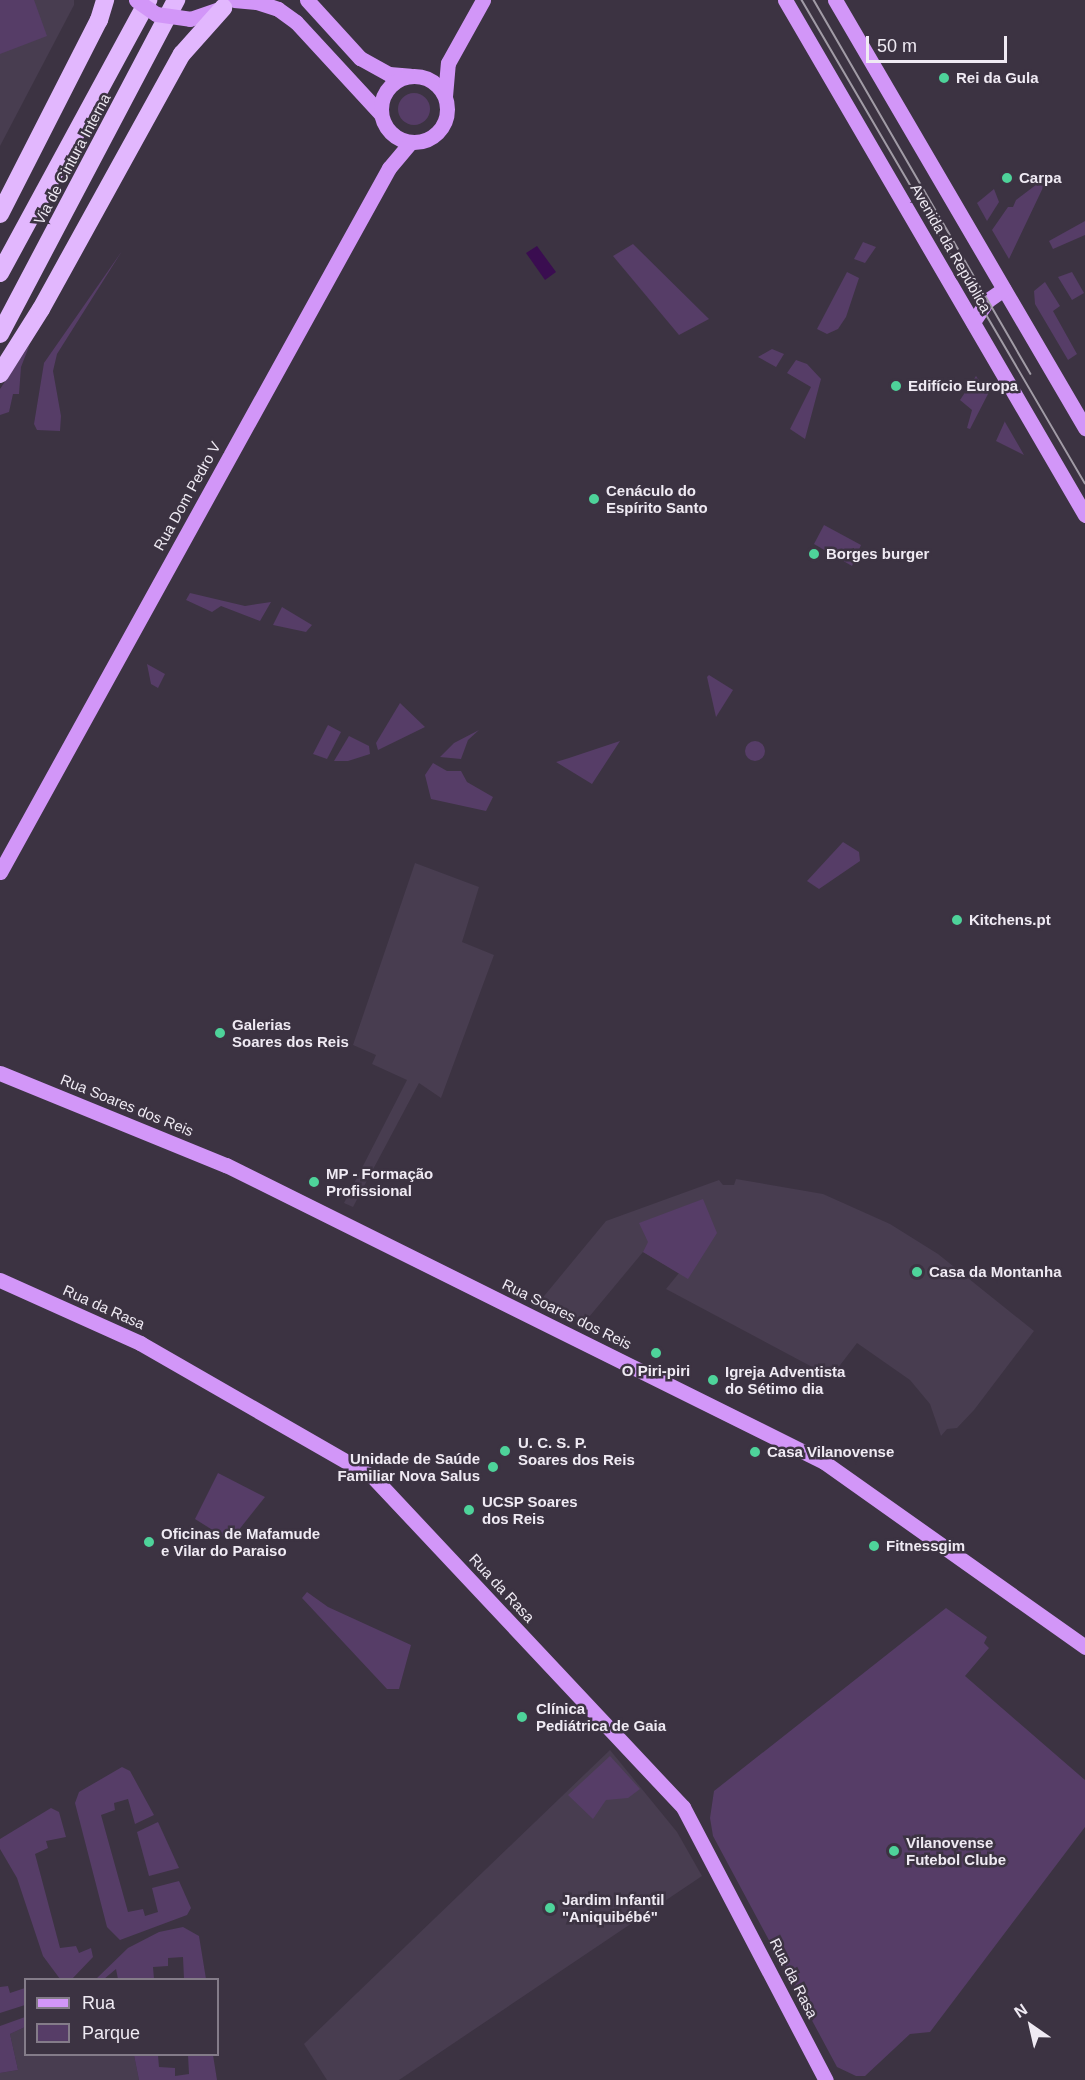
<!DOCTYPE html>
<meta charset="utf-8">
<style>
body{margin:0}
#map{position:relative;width:1085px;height:2080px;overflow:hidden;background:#3c3342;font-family:Helvetica,sans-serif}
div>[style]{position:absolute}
.built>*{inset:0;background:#483d50}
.green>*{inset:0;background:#563d67}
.round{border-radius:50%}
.water>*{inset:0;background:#3a0d50}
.major>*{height:15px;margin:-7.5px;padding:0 7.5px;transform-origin:7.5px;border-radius:7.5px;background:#d296f8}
.major>.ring{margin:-7.5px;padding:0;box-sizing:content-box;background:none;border:15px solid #d296f8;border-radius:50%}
.highway>*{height:18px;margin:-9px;padding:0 9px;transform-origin:9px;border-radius:9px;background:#e2b7fe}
.tram>*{height:1.5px;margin:-0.75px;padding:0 0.75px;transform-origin:0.75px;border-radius:0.75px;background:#a19ba6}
.major-bridge>*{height:15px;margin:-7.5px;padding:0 7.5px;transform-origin:7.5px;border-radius:7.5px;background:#d296f8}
.dots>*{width:16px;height:16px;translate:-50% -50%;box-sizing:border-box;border:3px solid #3c3342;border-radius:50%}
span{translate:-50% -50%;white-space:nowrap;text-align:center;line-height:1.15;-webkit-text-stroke:5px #3c3342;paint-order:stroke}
.poi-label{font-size:15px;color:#efeaf3;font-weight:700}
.left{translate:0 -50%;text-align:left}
.right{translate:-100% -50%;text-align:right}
.street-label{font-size:15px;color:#efeaf3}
.legend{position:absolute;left:24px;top:1978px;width:195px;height:78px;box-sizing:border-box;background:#3c3342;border:2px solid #847c89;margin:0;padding:8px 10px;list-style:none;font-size:18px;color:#efeaf3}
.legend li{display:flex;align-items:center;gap:12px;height:30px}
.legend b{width:30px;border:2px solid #847c89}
.north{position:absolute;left:1001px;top:1996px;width:60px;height:60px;-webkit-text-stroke:4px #3c3342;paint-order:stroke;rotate:326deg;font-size:16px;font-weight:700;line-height:24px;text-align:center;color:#efeaf3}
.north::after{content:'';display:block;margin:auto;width:21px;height:27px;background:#efeaf3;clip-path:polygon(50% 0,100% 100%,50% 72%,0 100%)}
.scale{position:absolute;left:866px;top:36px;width:141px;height:27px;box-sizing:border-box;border:3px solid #efeaf3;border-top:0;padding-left:8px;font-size:18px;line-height:21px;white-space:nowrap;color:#efeaf3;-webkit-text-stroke:4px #3c3342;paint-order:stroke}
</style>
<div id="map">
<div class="built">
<div style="clip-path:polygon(0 0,74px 0,74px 5px,0 146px)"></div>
<div style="clip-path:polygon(415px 863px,479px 887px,462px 942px,494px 955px,441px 1098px,419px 1083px,353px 1207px,344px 1203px,407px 1080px,372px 1064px,376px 1055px,353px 1045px)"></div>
<div style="clip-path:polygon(736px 1179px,823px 1194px,890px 1224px,938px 1254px,1034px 1331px,974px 1410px,957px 1428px,947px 1429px,941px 1436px,930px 1404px,910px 1380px,857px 1343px,831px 1377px,666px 1289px,679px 1273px,643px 1252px,584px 1323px,540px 1301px,606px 1221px,719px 1180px,723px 1185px,734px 1185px)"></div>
<div style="clip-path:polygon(610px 1750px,677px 1832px,702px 1876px,399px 2080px,327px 2080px,304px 2044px)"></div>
<div style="clip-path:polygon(25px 2027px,26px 2054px,134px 2055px,139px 2080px,0 2080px,0 2073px,18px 2070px,10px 2034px)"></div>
</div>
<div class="green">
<div style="clip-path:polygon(0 0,34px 0,47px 36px,0 54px)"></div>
<div class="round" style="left:398px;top:93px;width:32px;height:32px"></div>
<div style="clip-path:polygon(1049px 175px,1009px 259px,992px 230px,1008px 207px,1013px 207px,1016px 200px)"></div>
<div style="clip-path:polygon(994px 189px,999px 202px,987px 221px,977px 203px)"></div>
<div style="clip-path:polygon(1085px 221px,1085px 235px,1053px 249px,1049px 241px)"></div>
<div style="clip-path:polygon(863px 242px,876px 247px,865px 263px,854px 259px)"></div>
<div style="clip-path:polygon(633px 244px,709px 319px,679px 335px,613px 256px)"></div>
<div style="clip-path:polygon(122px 251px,57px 354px,53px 371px,61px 416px,60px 431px,37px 430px,34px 424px,44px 363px)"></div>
<div style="clip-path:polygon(847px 272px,859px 278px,846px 317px,838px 329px,827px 334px,817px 329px)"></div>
<div style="clip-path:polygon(1072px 272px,1084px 293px,1072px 300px,1058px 277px)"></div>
<div style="clip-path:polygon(1045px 282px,1060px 306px,1053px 311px,1077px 354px,1068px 360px,1035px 304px,1034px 291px)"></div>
<div style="clip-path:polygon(30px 344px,21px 367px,19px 394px,13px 394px,9px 412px,0 415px,0 389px)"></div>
<div style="clip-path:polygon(772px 349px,784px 354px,776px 367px,758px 357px)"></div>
<div style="clip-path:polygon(796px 360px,807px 364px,821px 379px,805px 439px,790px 429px,811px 387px,787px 373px)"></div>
<div style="clip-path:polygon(976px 376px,988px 394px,970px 429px,967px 428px,972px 410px,960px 400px)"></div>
<div style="clip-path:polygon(1005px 421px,1005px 422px,1024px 455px,996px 441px)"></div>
<div style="clip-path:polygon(824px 525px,861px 545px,852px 566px,814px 544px)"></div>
<div style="clip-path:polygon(190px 593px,245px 606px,271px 602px,260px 621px,221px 606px,212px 612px,186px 600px)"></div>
<div style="clip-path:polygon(282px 607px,312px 625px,306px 632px,273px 625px)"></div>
<div style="clip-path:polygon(147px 664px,165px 674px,158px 688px,151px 684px)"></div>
<div style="clip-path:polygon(709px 675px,733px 690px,716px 717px,707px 677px)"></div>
<div style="clip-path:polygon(400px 703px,425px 727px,378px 750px,376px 743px)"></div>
<div style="clip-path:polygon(328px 725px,341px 732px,327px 759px,313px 754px)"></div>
<div style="clip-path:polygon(479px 730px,468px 740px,461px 759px,440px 757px,454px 743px)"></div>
<div style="clip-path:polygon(349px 736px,369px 746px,370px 754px,348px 761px,334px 761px)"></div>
<div style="clip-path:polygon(620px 741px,592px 784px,556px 762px,569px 758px)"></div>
<div class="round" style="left:745px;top:741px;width:20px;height:20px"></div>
<div style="clip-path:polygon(433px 763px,447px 771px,461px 771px,467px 782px,493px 797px,486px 811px,431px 799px,425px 775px)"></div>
<div style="clip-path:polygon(843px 842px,859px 852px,860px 861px,819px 889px,807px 881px)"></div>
<div style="clip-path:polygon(703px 1199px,717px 1233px,688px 1279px,643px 1252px,648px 1242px,639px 1223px)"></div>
<div style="clip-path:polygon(218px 1473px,265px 1497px,230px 1541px,195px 1519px)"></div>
<div style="clip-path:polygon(307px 1592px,328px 1607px,411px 1645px,399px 1689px,387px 1689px,302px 1598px)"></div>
<div style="clip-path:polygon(946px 1608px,987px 1637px,984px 1643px,989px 1648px,965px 1676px,1085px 1780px,1085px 1827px,930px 2032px,910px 2034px,865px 2076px,856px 2076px,837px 2067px,713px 1836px,710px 1818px,714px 1791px)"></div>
<div style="clip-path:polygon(610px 1756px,640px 1789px,628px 1798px,606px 1800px,593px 1819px,568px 1795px)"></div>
<div style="clip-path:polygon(122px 1767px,130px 1771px,154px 1815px,135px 1824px,128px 1799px,114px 1803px,115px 1810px,101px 1815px,128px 1912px,143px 1909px,145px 1916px,158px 1912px,152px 1888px,179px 1881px,191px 1908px,187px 1915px,120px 1940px,107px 1927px,75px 1803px,79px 1792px)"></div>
<div style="clip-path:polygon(51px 1808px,59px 1812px,66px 1837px,46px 1841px,48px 1848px,35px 1854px,60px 1948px,76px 1946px,79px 1953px,91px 1948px,93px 1957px,72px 1979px,60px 1979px,43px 1956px,17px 1878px,0 1849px,0 1839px)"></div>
<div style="clip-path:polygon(158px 1822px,179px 1868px,149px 1876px,137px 1832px)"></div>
<div style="clip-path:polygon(183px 1927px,199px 1936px,206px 1979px,184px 1979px,183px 1957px,168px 1958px,168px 1966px,153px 1967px,154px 1979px,118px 1979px,116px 1969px,104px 1979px,96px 1979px,128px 1948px,159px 1932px)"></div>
<div style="clip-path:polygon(8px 1986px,10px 1993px,25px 1988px,25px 2005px,0 2013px,0 1987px)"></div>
<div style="clip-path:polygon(25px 2017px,25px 2027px,10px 2034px,18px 2070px,0 2073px,0 2026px)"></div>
<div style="clip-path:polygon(134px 2055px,158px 2055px,159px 2067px,175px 2068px,175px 2076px,189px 2074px,188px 2055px,213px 2055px,217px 2080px,139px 2080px)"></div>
</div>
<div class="water">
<div style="clip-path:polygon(537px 246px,556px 272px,545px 280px,526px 253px)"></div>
</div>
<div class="major">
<div style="left:234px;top:0;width:23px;rotate:5deg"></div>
<div style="left:257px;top:2px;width:22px;rotate:18deg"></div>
<div style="left:278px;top:9px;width:22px;rotate:36deg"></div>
<div style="left:296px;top:22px;width:125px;rotate:47.3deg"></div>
<div style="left:307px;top:0;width:79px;rotate:47.6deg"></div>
<div style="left:360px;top:58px;width:33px;rotate:29deg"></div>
<div style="left:389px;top:74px;width:21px;rotate:5deg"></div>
<div style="left:785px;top:0;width:596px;rotate:59.78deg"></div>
<div style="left:835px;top:0;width:496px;rotate:59.7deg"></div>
<div style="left:190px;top:19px;width:36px;rotate:-19deg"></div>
<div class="ring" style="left:381px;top:76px;width:51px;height:51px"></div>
<div style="left:445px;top:96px;width:33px;rotate:-85deg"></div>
<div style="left:448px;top:63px;width:72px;rotate:-60.9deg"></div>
<div style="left:973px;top:322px;width:27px;rotate:-56deg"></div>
<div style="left:988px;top:300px;width:19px;rotate:-35deg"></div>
<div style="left:0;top:872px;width:804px;rotate:-61.08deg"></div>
<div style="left:389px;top:168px;width:34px;rotate:-50deg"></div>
<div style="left:0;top:1073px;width:244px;rotate:22.2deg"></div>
<div style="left:226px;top:1165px;width:668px;rotate:26.41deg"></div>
<div style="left:824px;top:1462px;width:320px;rotate:35.3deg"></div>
<div style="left:0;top:1280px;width:154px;rotate:24.2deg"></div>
<div style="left:140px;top:1343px;width:269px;rotate:29.9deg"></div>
<div style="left:373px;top:1477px;width:453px;rotate:46.8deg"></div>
<div style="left:683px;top:1807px;width:308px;rotate:62.4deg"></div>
</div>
<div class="highway">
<div style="left:0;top:214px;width:218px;rotate:-63deg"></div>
<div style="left:99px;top:20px;width:21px;rotate:-73deg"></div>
<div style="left:0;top:273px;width:311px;rotate:-61.5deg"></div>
<div style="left:0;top:334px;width:378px;rotate:-62.2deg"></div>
<div style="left:0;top:374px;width:77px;rotate:-57.8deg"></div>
<div style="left:41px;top:309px;width:291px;rotate:-61.1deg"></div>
<div style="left:182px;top:54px;width:62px;rotate:-48.3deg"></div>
</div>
<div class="tram">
<div style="left:802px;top:0;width:560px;rotate:59.63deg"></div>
<div style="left:814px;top:0;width:432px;rotate:59.9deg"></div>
</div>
<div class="major-bridge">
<div style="left:136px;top:0;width:24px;rotate:35deg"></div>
<div style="left:156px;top:14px;width:34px;rotate:8deg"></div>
</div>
<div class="dots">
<div style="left:944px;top:78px;background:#4ed39a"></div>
<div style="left:1007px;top:178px;background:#4ed39a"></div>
<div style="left:896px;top:386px;background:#4ed39a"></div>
<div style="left:594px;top:499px;background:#4ed39a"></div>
<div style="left:814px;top:554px;background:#4ed39a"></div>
<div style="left:957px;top:920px;background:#4ed39a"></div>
<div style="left:220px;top:1033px;background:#4ed39a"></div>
<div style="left:314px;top:1182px;background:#4ed39a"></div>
<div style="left:917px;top:1272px;background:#4ed39a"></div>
<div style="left:656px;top:1353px;background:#4ed39a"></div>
<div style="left:713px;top:1380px;background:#4ed39a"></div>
<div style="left:505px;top:1451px;background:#4ed39a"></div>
<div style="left:755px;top:1452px;background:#4ed39a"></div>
<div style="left:493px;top:1467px;background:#4ed39a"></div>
<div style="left:469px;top:1510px;background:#4ed39a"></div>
<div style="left:149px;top:1542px;background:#4ed39a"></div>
<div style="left:874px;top:1546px;background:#4ed39a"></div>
<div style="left:522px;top:1717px;background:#4ed39a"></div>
<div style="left:894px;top:1851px;background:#4ed39a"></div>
<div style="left:550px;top:1908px;background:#4ed39a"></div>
</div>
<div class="poi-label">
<span class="left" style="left:956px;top:78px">Rei da Gula</span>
<span class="left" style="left:1019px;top:178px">Carpa</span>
<span class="left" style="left:908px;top:386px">Edifício Europa</span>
<span class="left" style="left:606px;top:499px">Cenáculo do<br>Espírito Santo</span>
<span class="left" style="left:826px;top:554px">Borges burger</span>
<span class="left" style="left:969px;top:920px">Kitchens.pt</span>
<span class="left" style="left:232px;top:1033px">Galerias<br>Soares dos Reis</span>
<span class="left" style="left:326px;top:1182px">MP - Formação<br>Profissional</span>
<span class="left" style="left:929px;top:1272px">Casa da Montanha</span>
<span style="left:656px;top:1371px">O Piri-piri</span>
<span class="left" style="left:725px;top:1380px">Igreja Adventista<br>do Sétimo dia</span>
<span class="left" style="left:518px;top:1451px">U. C. S. P.<br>Soares dos Reis</span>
<span class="left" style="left:767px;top:1452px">Casa Vilanovense</span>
<span class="right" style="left:480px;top:1467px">Unidade de Saúde<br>Familiar Nova Salus</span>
<span class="left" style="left:482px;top:1510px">UCSP Soares<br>dos Reis</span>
<span class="left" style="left:161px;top:1542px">Oficinas de Mafamude<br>e Vilar do Paraiso</span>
<span class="left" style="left:886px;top:1546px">Fitnessgim</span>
<span class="left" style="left:536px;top:1717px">Clínica<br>Pediátrica de Gaia</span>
<span class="left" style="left:906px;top:1851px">Vilanovense<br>Futebol Clube</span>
<span class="left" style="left:562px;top:1908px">Jardim Infantil<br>"Aniquibébé"</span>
</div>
<div class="street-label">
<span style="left:72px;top:159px;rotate:-62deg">Via de Cintura Interna</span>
<span style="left:951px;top:248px;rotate:60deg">Avenida da República</span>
<span style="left:187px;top:496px;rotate:-61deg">Rua Dom Pedro V</span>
<span style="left:127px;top:1105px;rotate:22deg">Rua Soares dos Reis</span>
<span style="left:104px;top:1307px;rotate:24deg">Rua da Rasa</span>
<span style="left:567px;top:1314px;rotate:26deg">Rua Soares dos Reis</span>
<span style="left:502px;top:1588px;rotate:47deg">Rua da Rasa</span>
<span style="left:794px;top:1978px;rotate:63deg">Rua da Rasa</span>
</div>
<ul class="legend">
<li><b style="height:8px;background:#d296f8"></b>Rua</li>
<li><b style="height:16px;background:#563d67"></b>Parque</li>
</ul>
<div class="north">N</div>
<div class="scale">50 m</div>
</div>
